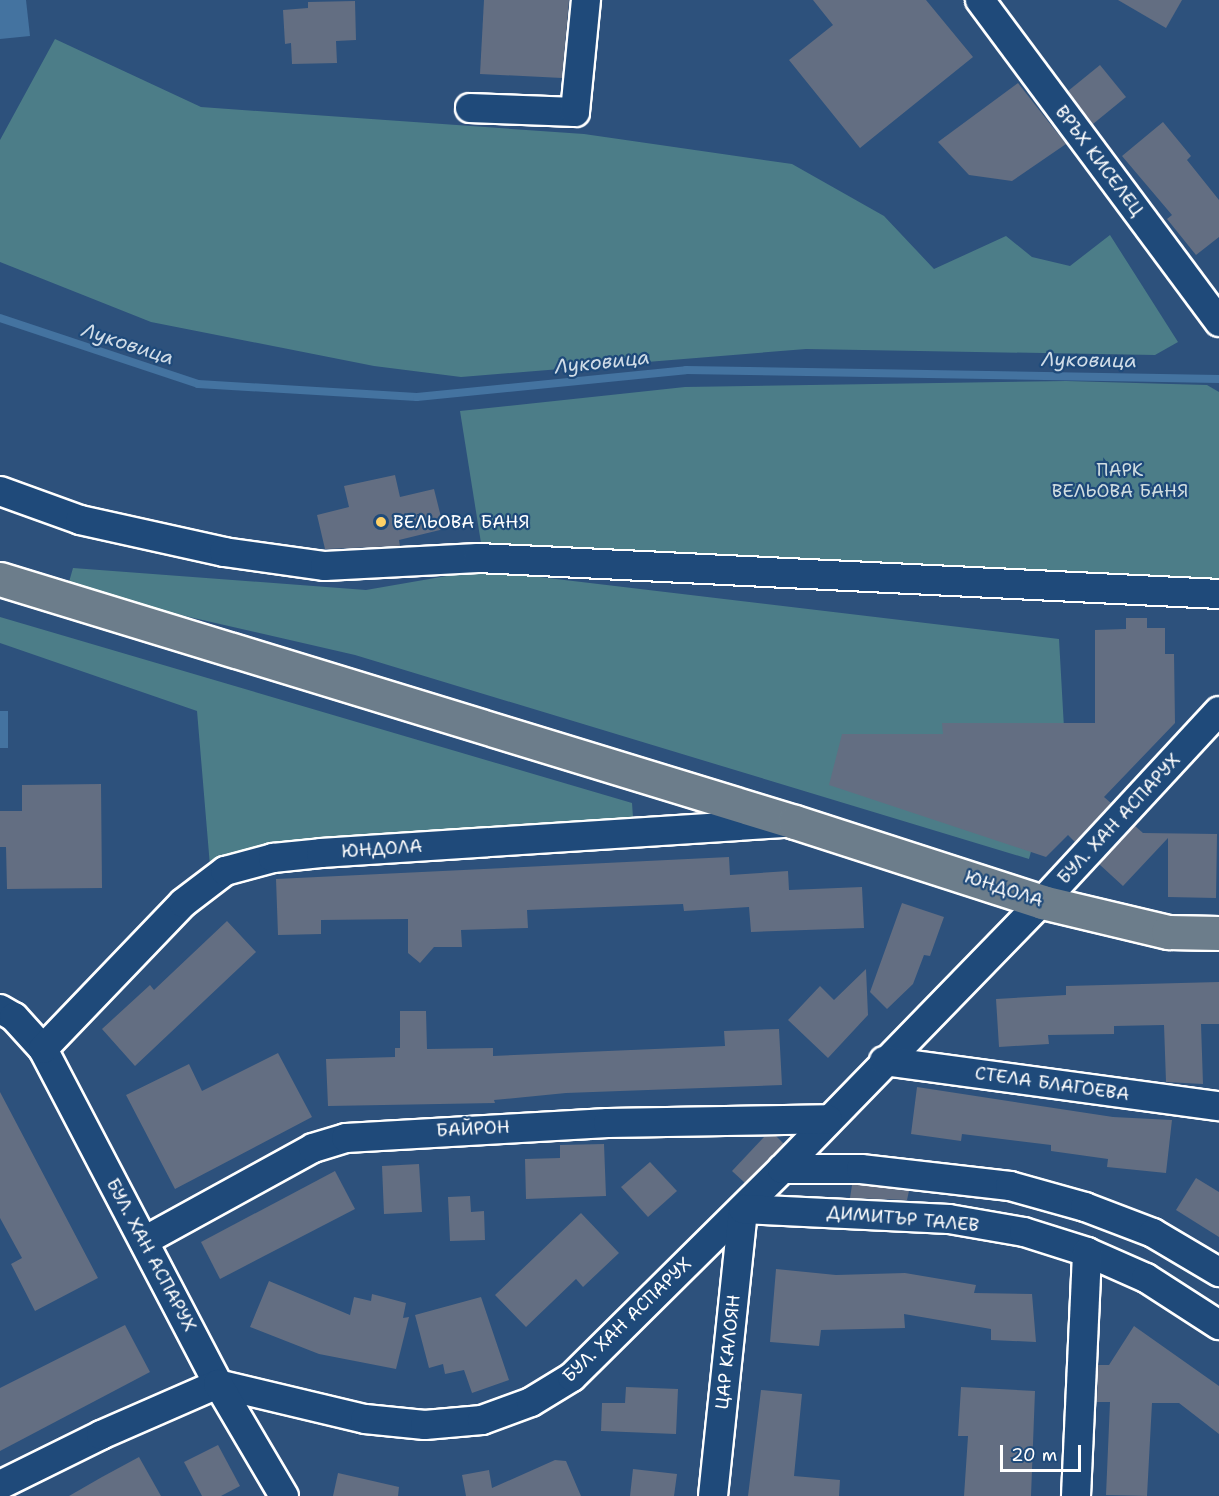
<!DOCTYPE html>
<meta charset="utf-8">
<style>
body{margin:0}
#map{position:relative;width:1219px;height:1496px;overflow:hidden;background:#2d517c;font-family:"Shantell Sans",sans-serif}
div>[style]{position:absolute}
.green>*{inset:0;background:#4c7d88}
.water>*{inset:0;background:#4473a0}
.stream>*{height:8px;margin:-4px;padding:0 4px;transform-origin:4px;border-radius:4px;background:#4473a0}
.building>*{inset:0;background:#636e82}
.roads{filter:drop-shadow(2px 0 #fff) drop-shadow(-2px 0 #fff) drop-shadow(0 2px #fff) drop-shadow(0 -2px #fff)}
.minor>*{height:28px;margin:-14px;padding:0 14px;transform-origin:14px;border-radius:14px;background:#1f4a7a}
.major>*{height:33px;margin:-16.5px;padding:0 16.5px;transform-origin:16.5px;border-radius:16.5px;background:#6c7d8b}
.dots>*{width:16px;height:16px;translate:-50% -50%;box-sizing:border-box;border:3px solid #1f4a7a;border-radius:50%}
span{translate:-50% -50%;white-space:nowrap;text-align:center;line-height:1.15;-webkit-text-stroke:4.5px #1f4a7a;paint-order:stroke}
.street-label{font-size:18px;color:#fff}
.park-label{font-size:18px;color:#d2dee1}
.poi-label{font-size:18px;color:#fff}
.left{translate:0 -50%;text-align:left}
.water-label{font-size:20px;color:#d0dce7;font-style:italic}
.scale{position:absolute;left:1000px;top:1445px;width:81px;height:27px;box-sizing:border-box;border:3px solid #fff;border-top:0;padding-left:8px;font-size:18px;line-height:21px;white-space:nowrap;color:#fff;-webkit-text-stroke:4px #1f4a7a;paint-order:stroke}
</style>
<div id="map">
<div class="green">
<div style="clip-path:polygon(55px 39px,201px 107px,584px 134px,792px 164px,884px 216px,934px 269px,1006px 236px,1032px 257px,1070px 266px,1110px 235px,1178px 342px,1155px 355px,806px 349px,461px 377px,374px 366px,151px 322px,0 262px,0 140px)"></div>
<div style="clip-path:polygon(1066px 381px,1207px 385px,1219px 392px,1219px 584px,907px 571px,481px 543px,460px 411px,685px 387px)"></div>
<div style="clip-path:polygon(73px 568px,366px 590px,481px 570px,1059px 639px,1064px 728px,1029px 859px,355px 655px,67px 589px)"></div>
<div style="clip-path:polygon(0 617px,632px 803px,634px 831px,210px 866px,197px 711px,0 643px)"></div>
</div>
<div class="water">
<div style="clip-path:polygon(0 0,26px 0,30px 36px,0 39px)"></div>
<div style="clip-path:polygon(0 711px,8px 711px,8px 748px,0 748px)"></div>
</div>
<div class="stream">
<div style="left:0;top:318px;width:209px;rotate:18.4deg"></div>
<div style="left:198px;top:384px;width:219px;rotate:3.4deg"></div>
<div style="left:417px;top:397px;width:270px;rotate:-5.7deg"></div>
<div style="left:686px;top:370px;width:533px;rotate:0.97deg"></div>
</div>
<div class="building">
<div style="clip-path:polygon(484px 0,569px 0,562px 78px,480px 74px)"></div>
<div style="clip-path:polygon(813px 0,926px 0,973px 57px,860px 148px,789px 60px,833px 25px)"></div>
<div style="clip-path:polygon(1118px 0,1182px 0,1166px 28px)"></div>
<div style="clip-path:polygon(355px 1px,356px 40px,336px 41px,337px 63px,292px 64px,291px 43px,285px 44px,283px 10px,308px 8px,308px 2px)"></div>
<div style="clip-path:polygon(1100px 65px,1126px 97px,1093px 124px,1068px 91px)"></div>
<div style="clip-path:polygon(1018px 83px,1066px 144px,1012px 181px,969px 175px,938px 142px)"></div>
<div style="clip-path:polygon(1163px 122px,1191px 156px,1187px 160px,1219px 200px,1219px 237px,1196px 255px,1167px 219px,1172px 215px,1122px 156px)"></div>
<div style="clip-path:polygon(395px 475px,400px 497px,434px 489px,444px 529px,399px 540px,400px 546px,325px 549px,317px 515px,349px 507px,344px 486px)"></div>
<div style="clip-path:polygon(1126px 618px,1147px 618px,1147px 628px,1165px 628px,1165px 654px,1174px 654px,1175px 723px,1104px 797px,1111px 803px,1075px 842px,1068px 835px,1046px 857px,829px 785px,842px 734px,943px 734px,942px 723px,1095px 723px,1095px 630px,1126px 629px)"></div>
<div style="clip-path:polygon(101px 784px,102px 888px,7px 889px,6px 847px,0 847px,0 811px,22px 811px,22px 785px)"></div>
<div style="clip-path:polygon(1135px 826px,1143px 833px,1217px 834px,1216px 898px,1168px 897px,1168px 838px,1123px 886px,1099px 864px)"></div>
<div style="clip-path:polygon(729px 857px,730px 875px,788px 871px,789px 890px,862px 887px,864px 928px,751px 932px,749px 907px,684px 911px,683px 904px,527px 910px,528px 928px,461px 930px,462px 947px,434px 947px,420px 963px,408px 953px,408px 919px,321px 920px,321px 934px,278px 935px,276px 879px)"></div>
<div style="clip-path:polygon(902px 903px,944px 917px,930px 956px,924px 955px,913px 984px,887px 1009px,870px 992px)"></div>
<div style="clip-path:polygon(227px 921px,256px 952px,135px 1066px,102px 1029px,150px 985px,154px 990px)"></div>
<div style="clip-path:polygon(866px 969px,868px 1015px,828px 1058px,788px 1020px,820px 986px,834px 1000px)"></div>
<div style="clip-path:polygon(1219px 982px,1219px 1024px,1201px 1024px,1203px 1084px,1166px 1082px,1164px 1025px,1114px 1026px,1114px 1034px,1048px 1035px,1049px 1044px,999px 1047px,996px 999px,1066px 995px,1066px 986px)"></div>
<div style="clip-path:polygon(400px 1011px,426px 1011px,427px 1049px,493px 1048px,493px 1056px,725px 1046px,724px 1031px,779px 1029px,782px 1085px,566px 1093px,494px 1100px,495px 1103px,328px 1106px,326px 1059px,395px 1057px,395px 1048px,400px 1048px)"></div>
<div style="clip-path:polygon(278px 1053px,312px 1117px,175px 1189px,126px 1095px,189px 1064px,202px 1091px)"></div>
<div style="clip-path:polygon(917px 1087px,1113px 1117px,1172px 1120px,1166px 1173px,1107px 1167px,1108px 1159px,1051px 1151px,1051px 1145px,962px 1134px,961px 1141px,911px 1134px)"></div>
<div style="clip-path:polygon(0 1092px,98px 1278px,35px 1311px,11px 1264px,22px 1258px,0 1218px)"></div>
<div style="clip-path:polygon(776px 1136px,784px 1144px,745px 1183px,732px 1171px,764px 1137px)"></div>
<div style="clip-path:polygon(604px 1144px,606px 1196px,526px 1199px,525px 1159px,560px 1158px,560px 1145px)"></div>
<div style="clip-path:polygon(650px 1162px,677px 1191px,648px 1217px,621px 1187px)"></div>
<div style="clip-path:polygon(419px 1164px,422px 1212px,384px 1214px,382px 1166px)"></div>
<div style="clip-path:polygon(335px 1171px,355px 1209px,220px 1279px,201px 1242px)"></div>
<div style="clip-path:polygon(1196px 1178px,1219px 1192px,1219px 1237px,1176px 1210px)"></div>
<div style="clip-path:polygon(852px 1185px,860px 1185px,909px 1191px,907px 1200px,850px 1198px)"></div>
<div style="clip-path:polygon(470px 1196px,471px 1212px,484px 1211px,485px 1240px,450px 1241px,448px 1197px)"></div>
<div style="clip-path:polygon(581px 1213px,619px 1253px,583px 1287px,576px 1279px,526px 1327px,495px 1295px)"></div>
<div style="clip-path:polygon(776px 1269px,836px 1275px,905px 1273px,976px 1285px,974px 1293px,1032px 1294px,1036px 1342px,991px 1340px,991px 1329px,904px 1314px,905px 1328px,821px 1330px,819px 1346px,770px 1342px)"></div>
<div style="clip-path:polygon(269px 1281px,350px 1315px,354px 1297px,371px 1301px,372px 1294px,406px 1303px,403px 1318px,409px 1317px,396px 1369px,319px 1354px,250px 1327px)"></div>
<div style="clip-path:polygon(481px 1297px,509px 1380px,472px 1393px,464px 1370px,445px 1374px,443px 1364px,429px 1368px,415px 1315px)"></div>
<div style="clip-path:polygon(125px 1325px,150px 1372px,0 1451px,0 1388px)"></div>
<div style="clip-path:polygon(1134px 1326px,1219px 1386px,1219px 1434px,1179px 1403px,1152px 1403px,1147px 1496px,1106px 1495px,1110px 1402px,1097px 1402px,1098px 1365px,1109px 1365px)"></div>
<div style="clip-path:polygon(626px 1387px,678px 1389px,676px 1434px,601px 1431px,602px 1403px,625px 1403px)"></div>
<div style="clip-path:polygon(961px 1387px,1035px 1391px,1031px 1496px,964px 1496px,968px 1436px,958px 1436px)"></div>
<div style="clip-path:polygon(761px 1390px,802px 1394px,794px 1476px,840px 1480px,839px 1496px,748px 1496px)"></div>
<div style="clip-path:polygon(218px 1445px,240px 1486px,221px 1496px,202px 1496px,184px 1462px)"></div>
<div style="clip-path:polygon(139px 1457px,161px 1496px,69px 1496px,102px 1477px)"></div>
<div style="clip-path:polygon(555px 1460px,566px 1461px,581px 1496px,466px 1496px,462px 1475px,489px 1470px,492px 1488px)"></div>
<div style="clip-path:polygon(633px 1469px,677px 1474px,674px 1496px,630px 1496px)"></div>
<div style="clip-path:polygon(338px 1473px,399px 1487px,398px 1496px,333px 1496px)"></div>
</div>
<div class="roads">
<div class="minor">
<div style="left:980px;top:0;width:401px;rotate:53.4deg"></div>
<div style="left:470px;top:108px;width:105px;rotate:2.2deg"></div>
<div style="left:575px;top:112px;width:113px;rotate:-84.4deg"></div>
<div style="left:0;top:491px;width:85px;rotate:19.9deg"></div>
<div style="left:80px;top:520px;width:148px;rotate:12.5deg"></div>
<div style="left:224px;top:552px;width:102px;rotate:7.9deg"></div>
<div style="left:325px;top:566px;width:153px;rotate:-3deg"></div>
<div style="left:478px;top:558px;width:742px;rotate:2.78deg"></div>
<div style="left:0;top:1009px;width:16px;rotate:30deg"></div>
<div style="left:14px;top:1017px;width:43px;rotate:47.8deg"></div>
<div style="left:43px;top:1049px;width:378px;rotate:62.4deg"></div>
<div style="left:218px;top:1384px;width:151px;rotate:13.4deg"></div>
<div style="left:365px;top:1419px;width:60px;rotate:5.7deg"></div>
<div style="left:425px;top:1425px;width:57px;rotate:-5deg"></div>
<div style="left:482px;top:1420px;width:52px;rotate:-20.2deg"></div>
<div style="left:531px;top:1402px;width:48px;rotate:-31.4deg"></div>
<div style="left:572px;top:1377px;width:296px;rotate:-44.7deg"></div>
<div style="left:782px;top:1169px;width:373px;rotate:-45.8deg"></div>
<div style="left:1042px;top:902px;width:260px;rotate:-47.2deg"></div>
<div style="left:43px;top:1049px;width:202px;rotate:-46.2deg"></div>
<div style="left:183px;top:903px;width:53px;rotate:-37.3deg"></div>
<div style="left:225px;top:871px;width:50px;rotate:-15.2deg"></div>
<div style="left:273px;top:858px;width:48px;rotate:-5.9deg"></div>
<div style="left:321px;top:853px;width:467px;rotate:-3.7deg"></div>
<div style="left:884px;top:1061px;width:338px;rotate:7.7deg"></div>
<div style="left:782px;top:1169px;width:79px"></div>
<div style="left:861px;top:1169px;width:150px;rotate:6.5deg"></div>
<div style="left:1010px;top:1186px;width:78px;rotate:15.6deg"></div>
<div style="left:1085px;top:1207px;width:73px;rotate:20.9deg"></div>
<div style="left:1153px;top:1233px;width:77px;rotate:30.6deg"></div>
<div style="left:144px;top:1241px;width:193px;rotate:-28.8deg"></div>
<div style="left:313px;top:1148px;width:34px;rotate:-17deg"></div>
<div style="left:346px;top:1138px;width:262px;rotate:-3.3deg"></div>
<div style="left:608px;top:1123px;width:220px;rotate:-1deg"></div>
<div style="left:0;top:1485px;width:113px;rotate:-26.3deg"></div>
<div style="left:101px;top:1435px;width:128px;rotate:-23.6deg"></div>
<div style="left:218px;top:1384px;width:130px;rotate:59.5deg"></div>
<div style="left:713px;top:1496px;width:289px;rotate:-84deg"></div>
<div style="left:743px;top:1209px;width:206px;rotate:2.8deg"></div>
<div style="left:949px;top:1219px;width:76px;rotate:9.8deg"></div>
<div style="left:1024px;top:1232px;width:66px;rotate:17.6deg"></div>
<div style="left:1087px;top:1252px;width:64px;rotate:23.8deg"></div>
<div style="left:1146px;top:1278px;width:87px;rotate:32.8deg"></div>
<div style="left:1076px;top:1496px;width:244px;rotate:-87.4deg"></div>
</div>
<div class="major">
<div style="left:0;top:579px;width:831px;rotate:17deg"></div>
<div style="left:795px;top:822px;width:260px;rotate:17.9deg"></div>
<div style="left:1042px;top:902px;width:130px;rotate:13.4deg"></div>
<div style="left:1168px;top:932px;width:51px;rotate:1.1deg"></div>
</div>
</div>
<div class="dots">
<div style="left:381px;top:522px;background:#ffd166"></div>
</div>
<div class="street-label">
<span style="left:1099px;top:161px;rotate:53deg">ВРЪХ КИСЕЛЕЦ</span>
<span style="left:1119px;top:819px;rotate:-47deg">БУЛ. ХАН АСПАРУХ</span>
<span style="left:382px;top:849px;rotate:-4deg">ЮНДОЛА</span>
<span style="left:1004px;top:889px;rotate:18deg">ЮНДОЛА</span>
<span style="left:1052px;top:1084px;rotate:8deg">СТЕЛА БЛАГОЕВА</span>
<span style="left:473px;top:1129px;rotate:-3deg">БАЙРОН</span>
<span style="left:903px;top:1219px;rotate:5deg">ДИМИТЪР ТАЛЕВ</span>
<span style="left:151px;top:1255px;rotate:62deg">БУЛ. ХАН АСПАРУХ</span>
<span style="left:627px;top:1320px;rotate:-44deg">БУЛ. ХАН АСПАРУХ</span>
<span style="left:728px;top:1352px;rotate:-84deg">ЦАР КАЛОЯН</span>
</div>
<div class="park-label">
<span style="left:1120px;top:481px">ПАРК<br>ВЕЛЬОВА БАНЯ</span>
</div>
<div class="poi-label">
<span class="left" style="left:393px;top:522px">ВЕЛЬОВА БАНЯ</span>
</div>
<div class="water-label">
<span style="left:128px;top:344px;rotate:18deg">Луковица</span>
<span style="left:1089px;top:360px;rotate:1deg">Луковица</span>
<span style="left:602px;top:362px;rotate:-6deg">Луковица</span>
</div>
<div class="scale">20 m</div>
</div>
